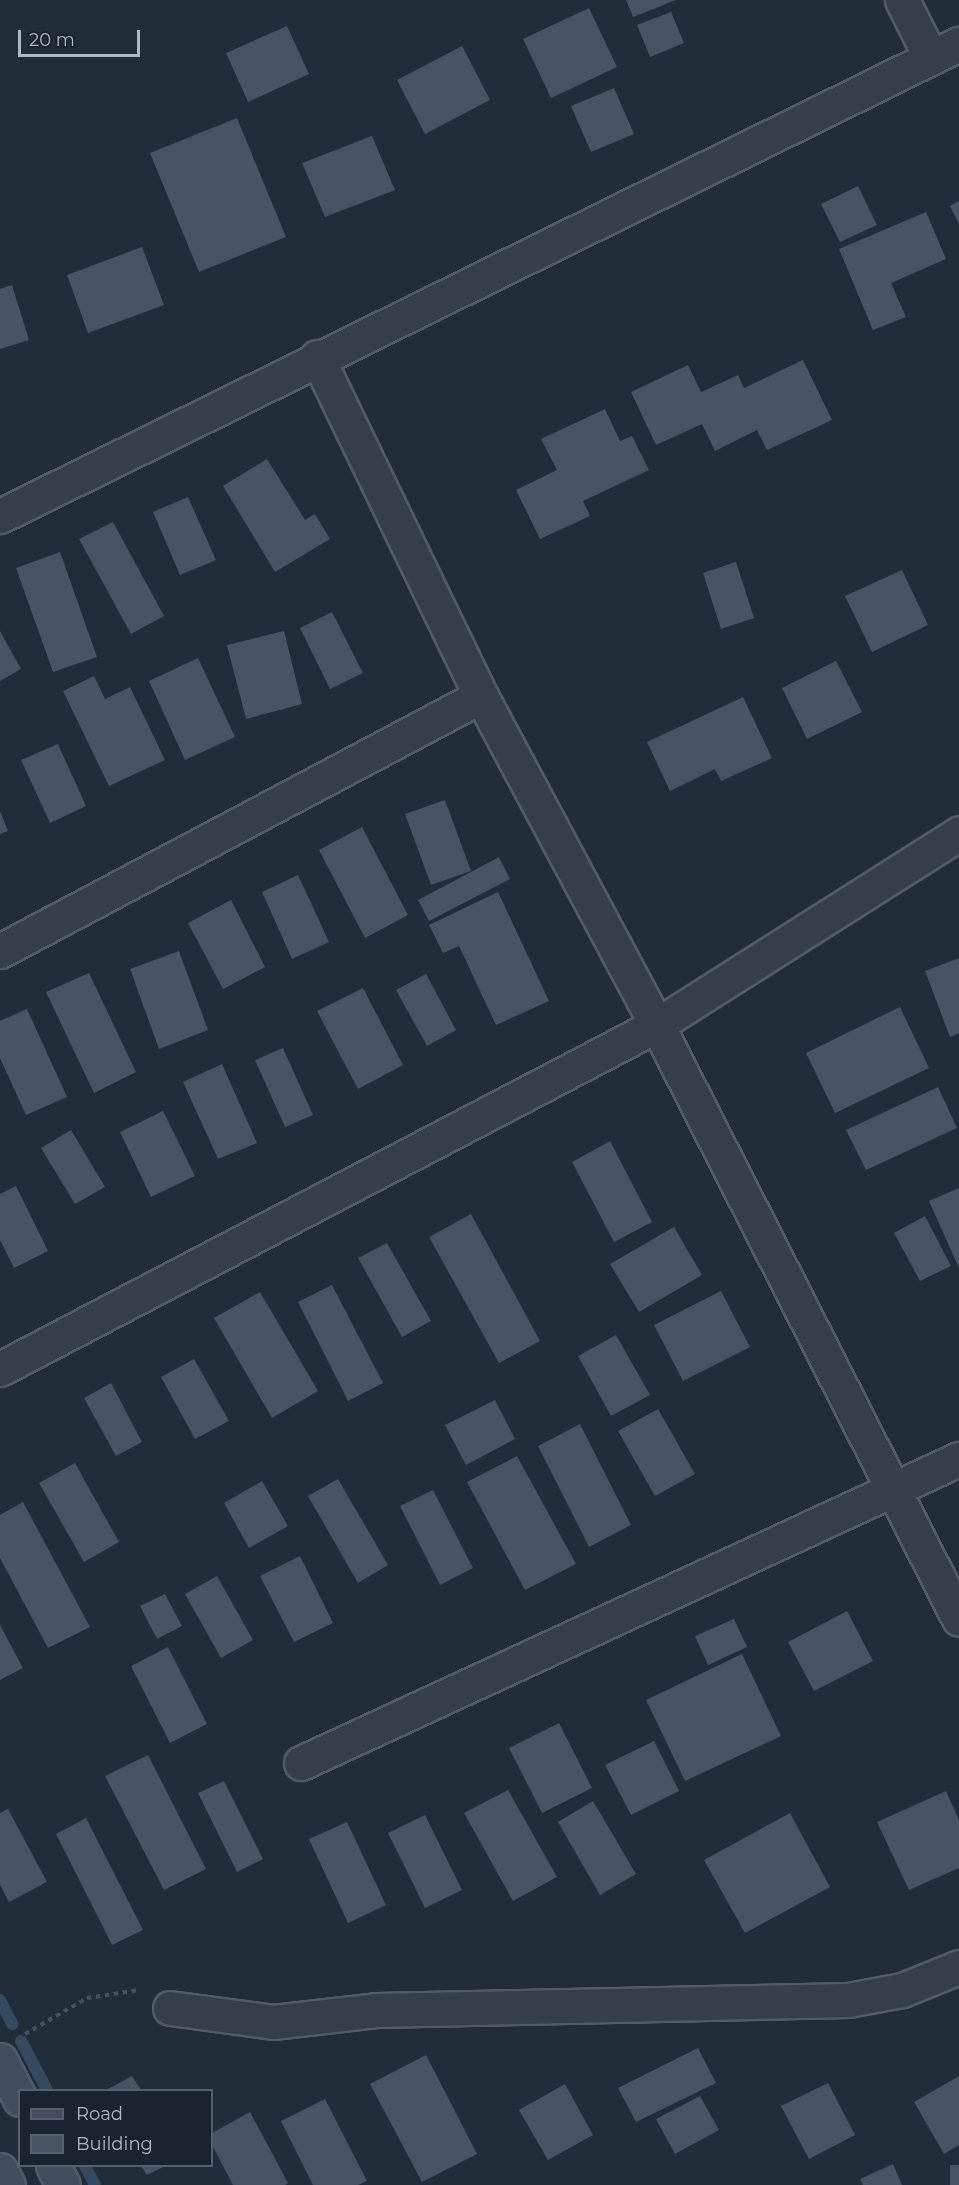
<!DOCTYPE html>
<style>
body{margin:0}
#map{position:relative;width:959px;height:2185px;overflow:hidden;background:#212d39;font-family:Montserrat,sans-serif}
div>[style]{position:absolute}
.stream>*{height:12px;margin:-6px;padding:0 6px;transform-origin:6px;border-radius:6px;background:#344a61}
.building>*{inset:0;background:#465463}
.path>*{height:4px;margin-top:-2px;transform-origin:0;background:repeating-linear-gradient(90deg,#405658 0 4.5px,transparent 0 9px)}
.roads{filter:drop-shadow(2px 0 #525c67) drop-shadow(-2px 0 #525c67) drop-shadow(0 2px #525c67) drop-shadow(0 -2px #525c67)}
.street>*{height:33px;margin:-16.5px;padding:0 16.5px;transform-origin:16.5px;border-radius:16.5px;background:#343f4a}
.secondary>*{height:33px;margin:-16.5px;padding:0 16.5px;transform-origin:16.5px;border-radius:16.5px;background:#424e5d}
span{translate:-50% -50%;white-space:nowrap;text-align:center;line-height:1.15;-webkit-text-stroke:5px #1a242e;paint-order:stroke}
.legend{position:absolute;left:18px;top:2089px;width:195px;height:78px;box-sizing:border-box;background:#1a242e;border:2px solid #56606b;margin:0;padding:8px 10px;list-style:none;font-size:18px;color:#afb9c6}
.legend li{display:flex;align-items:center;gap:12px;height:30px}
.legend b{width:30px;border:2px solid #56606b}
.scale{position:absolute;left:18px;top:30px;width:122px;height:27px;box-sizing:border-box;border:3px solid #afb9c6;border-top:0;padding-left:8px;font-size:18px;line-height:21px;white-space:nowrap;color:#afb9c6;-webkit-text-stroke:4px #1a242e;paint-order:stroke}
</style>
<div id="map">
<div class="stream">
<div style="left:0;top:2000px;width:27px;rotate:63deg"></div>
<div style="left:21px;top:2041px;width:55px;rotate:62deg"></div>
<div style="left:85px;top:2166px;width:21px;rotate:62deg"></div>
</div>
<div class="building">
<div style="clip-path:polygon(626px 0,676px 0,633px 17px)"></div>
<div style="clip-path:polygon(589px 8px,617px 67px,551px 98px,523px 39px)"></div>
<div style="clip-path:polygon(671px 12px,684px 43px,650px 57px,637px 25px)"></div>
<div style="clip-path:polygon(287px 26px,309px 74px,248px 102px,226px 53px)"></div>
<div style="clip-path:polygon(462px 46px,490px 100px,425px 134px,397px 80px)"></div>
<div style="clip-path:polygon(614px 88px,634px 134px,591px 152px,571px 106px)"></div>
<div style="clip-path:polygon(237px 118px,286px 237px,199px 272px,150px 153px)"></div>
<div style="clip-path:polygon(372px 136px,395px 190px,325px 217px,302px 163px)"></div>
<div style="clip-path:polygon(858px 186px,877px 225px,840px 242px,821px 204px)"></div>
<div style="clip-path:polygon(959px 201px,959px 224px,950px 206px)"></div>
<div style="clip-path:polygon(926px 212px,946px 259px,891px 283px,906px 317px,873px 330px,839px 249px)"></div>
<div style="clip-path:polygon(142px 247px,164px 305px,88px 333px,67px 275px)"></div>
<div style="clip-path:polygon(12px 285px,29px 340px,0 349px,0 289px)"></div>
<div style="clip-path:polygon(803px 360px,832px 420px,767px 450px,757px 430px,715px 451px,702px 424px,656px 445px,631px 392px,688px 365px,701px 392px,738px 375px,744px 388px)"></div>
<div style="clip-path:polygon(605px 409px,620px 441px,632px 436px,649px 470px,583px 501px,590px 516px,540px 539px,516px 490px,557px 470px,541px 439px)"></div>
<div style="clip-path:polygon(267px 459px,305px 520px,315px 514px,330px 539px,275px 572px,223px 486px)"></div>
<div style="clip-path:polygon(188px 497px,216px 560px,180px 575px,153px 512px)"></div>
<div style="clip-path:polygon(113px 522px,164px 616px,131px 634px,79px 539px)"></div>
<div style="clip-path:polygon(60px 552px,97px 657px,53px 672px,16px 568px)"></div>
<div style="clip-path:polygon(736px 562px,754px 618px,721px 629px,703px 573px)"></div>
<div style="clip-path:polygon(902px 570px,928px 625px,872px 652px,845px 596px)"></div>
<div style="clip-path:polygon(332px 612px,363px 673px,330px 689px,300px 628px)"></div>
<div style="clip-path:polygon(0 631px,21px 669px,0 681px)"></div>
<div style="clip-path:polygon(284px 631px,302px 704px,246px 719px,227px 645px)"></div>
<div style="clip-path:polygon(198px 658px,235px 737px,185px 760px,149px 681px)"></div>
<div style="clip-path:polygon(836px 661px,862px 712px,807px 739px,782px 688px)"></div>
<div style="clip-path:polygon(94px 676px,105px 699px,130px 687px,165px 760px,109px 786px,63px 691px)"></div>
<div style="clip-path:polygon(743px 697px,772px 758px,721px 781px,715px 769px,670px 791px,647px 742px)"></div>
<div style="clip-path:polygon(58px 744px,86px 806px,50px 823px,21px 760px)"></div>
<div style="clip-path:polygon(445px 800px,471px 871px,431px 885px,405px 814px)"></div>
<div style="clip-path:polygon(0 811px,8px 831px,0 834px)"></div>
<div style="clip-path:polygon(362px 827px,408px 915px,365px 938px,319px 850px)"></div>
<div style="clip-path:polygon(499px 857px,510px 879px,429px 921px,418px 900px)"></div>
<div style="clip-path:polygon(298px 875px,329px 942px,292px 959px,262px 892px)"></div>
<div style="clip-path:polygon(498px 892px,549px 1001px,496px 1025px,459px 946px,443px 953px,429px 925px)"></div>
<div style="clip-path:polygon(231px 900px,265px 967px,223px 989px,188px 923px)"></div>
<div style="clip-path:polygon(179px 951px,208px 1030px,159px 1049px,130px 969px)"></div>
<div style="clip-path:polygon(959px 958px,959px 1033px,950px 1037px,925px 971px)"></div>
<div style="clip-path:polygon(89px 973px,136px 1072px,94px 1093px,46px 992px)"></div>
<div style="clip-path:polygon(426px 974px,456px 1030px,427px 1046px,396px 990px)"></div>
<div style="clip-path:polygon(363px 988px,403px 1065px,358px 1089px,317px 1011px)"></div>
<div style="clip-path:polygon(900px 1007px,929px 1068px,835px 1113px,806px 1053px)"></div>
<div style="clip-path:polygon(27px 1009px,67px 1097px,26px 1115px,0 1058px,0 1021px)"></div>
<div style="clip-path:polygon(283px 1048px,313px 1115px,285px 1127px,255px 1060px)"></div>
<div style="clip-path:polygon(222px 1064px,257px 1143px,218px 1159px,183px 1082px)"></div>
<div style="clip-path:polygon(938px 1087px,957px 1128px,866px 1170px,846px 1130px)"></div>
<div style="clip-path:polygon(163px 1111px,195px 1176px,151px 1197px,120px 1132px)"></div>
<div style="clip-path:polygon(71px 1130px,105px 1187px,75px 1204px,41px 1148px)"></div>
<div style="clip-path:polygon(610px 1141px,652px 1222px,614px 1242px,572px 1162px)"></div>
<div style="clip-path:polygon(16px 1186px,48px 1251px,14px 1268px,0 1240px,0 1194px)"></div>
<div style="clip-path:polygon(959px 1188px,959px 1268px,929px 1201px)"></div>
<div style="clip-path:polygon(471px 1214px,540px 1341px,499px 1363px,429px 1237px)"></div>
<div style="clip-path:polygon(925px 1216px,951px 1266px,920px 1281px,894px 1233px)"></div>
<div style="clip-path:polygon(674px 1227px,702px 1275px,639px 1312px,610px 1264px)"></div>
<div style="clip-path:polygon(387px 1243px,431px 1321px,402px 1337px,358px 1258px)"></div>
<div style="clip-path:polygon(332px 1285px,383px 1383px,348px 1401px,298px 1302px)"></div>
<div style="clip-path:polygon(721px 1291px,750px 1347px,683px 1381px,654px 1325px)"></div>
<div style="clip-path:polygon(260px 1292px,318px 1391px,272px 1418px,214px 1318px)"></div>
<div style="clip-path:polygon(616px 1335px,650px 1395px,611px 1416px,578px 1356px)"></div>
<div style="clip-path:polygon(194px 1359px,229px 1421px,195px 1439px,161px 1377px)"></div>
<div style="clip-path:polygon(111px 1383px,142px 1442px,116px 1456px,84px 1398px)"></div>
<div style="clip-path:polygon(495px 1400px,515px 1439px,466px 1465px,445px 1425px)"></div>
<div style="clip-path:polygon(658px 1409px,695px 1474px,655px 1496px,618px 1431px)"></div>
<div style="clip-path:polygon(580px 1424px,631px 1525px,589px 1547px,538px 1446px)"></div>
<div style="clip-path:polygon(517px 1456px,576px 1564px,525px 1590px,467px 1482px)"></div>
<div style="clip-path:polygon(75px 1463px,119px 1542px,84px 1562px,39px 1483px)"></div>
<div style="clip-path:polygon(338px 1479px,388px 1565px,358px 1583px,308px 1496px)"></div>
<div style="clip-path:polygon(262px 1481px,288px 1526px,249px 1548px,224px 1503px)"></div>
<div style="clip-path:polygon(433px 1490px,473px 1568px,440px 1585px,400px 1506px)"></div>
<div style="clip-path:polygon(23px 1502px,90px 1627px,48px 1648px,0 1558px,0 1515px)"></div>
<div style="clip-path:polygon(300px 1556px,333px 1623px,294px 1642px,260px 1576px)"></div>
<div style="clip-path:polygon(217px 1576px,253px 1640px,221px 1658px,185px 1594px)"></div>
<div style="clip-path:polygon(165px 1594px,182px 1626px,157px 1639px,140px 1606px)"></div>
<div style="clip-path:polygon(847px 1611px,873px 1661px,814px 1691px,788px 1642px)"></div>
<div style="clip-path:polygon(734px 1619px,747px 1647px,708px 1665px,695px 1636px)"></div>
<div style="clip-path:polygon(0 1625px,23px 1668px,0 1680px)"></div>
<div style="clip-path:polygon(168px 1647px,207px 1724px,170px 1743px,131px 1666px)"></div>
<div style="clip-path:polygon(742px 1654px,781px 1736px,685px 1781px,646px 1700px)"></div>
<div style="clip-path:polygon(559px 1723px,592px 1788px,542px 1813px,509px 1748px)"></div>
<div style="clip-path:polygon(654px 1741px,679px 1791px,631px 1815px,605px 1765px)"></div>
<div style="clip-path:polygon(148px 1755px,206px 1869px,164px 1890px,105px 1776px)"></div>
<div style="clip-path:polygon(224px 1781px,263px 1859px,237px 1872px,198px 1793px)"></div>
<div style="clip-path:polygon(508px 1790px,557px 1877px,513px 1901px,464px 1813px)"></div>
<div style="clip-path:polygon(946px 1791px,959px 1820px,959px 1868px,909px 1890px,877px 1822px)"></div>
<div style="clip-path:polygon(593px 1801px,636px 1874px,600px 1895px,558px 1822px)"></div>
<div style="clip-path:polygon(8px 1809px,47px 1882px,9px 1902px,0 1885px,0 1813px)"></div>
<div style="clip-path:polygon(790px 1813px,830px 1887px,745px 1933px,704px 1860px)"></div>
<div style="clip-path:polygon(425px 1815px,462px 1890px,425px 1908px,388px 1833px)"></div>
<div style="clip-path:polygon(86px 1818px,143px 1930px,112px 1945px,56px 1834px)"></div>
<div style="clip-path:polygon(347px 1822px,386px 1905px,348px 1923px,309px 1839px)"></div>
<div style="clip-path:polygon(698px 2048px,716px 2083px,636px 2122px,618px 2088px)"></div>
<div style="clip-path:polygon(426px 2055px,477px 2154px,422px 2182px,370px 2084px)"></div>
<div style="clip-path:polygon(132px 2076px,141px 2090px,106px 2090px)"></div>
<div style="clip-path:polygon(959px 2076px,959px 2145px,944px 2154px,914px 2102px)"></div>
<div style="clip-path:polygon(828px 2083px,855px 2135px,809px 2159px,781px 2106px)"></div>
<div style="clip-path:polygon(565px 2084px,593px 2135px,548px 2160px,519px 2110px)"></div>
<div style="clip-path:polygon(700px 2096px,719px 2130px,675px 2154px,656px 2119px)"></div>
<div style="clip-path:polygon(325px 2099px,367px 2181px,358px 2185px,313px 2185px,281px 2121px)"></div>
<div style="clip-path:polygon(250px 2112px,288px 2183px,285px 2185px,233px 2185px,212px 2145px,212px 2133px)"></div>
<div style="clip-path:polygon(893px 2164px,902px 2185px,863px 2185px,860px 2179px)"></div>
<div style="clip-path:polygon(950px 2165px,959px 2165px,959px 2185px,950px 2185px)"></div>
<div style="clip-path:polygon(141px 2166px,165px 2166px,147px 2175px)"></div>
</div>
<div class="path">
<div style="left:25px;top:2034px;width:72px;rotate:-30.1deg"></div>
<div style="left:87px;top:1998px;width:53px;rotate:-8.7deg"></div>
</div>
<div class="roads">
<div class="street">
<div style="left:902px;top:0;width:63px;rotate:63.4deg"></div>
<div style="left:317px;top:357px;width:377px;rotate:64.2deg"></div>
<div style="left:481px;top:696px;width:373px;rotate:61.9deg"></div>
<div style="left:657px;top:1025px;width:666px;rotate:63.05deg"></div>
<div style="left:0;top:516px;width:1069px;rotate:-26.21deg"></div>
<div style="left:0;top:951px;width:544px;rotate:-27.93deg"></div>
<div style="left:0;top:1369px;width:742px;rotate:-27.64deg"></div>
<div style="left:657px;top:1025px;width:358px;rotate:-32.4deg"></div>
<div style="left:301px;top:1763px;width:725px;rotate:-24.8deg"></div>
<div style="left:170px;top:2008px;width:104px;rotate:7.7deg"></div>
<div style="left:273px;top:2022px;width:104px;rotate:-6.6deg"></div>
<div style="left:376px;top:2010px;width:472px;rotate:-1.2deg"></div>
<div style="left:848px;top:2000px;width:55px;rotate:-10.5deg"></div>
<div style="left:902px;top:1990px;width:61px;rotate:-22deg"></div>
</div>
<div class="secondary">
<div style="left:0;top:2060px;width:44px;rotate:62.9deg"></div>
<div style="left:53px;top:2166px;width:21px;rotate:62deg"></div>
<div style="left:0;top:2170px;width:17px;rotate:62deg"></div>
</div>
</div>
<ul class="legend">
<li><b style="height:8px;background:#424e5d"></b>Road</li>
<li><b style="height:16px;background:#465463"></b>Building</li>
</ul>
<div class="scale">20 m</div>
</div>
